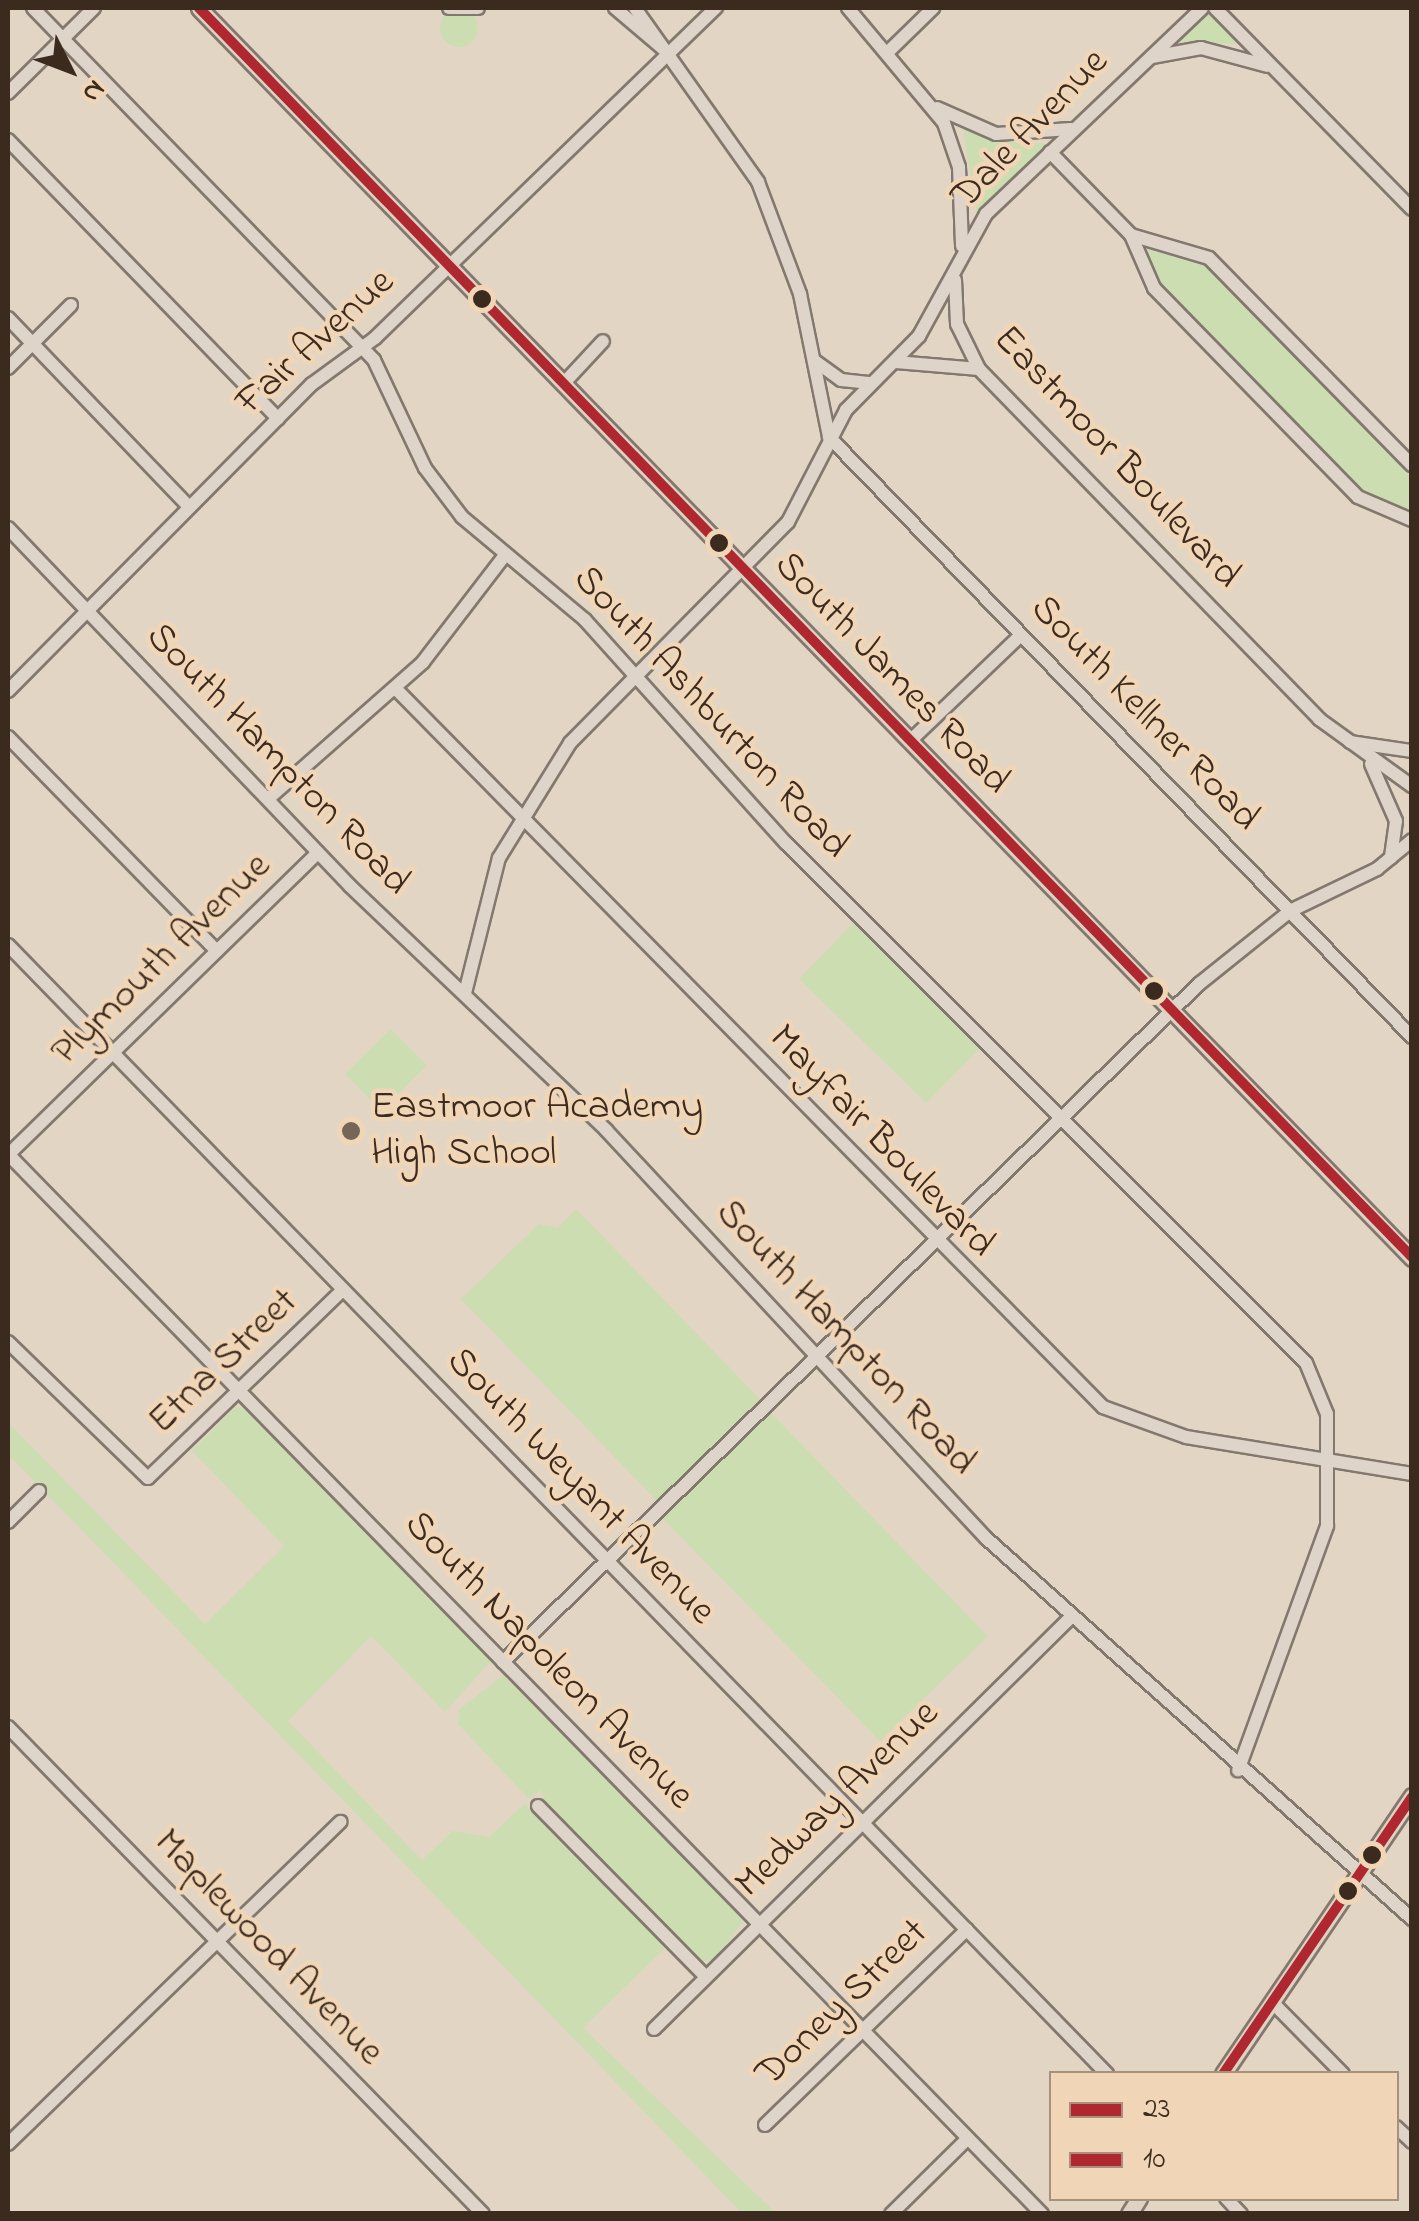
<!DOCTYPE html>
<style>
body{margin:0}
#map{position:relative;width:1419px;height:2221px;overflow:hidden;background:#e3d5c4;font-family:"Indie Flower",sans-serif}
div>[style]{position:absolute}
.green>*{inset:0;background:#ccddb1}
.round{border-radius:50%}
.roads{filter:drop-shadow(2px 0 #82786e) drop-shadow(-2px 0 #82786e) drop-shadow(0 2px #82786e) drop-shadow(0 -2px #82786e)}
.minor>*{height:12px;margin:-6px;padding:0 6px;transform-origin:6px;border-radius:6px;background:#ded4c9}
.major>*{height:15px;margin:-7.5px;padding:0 7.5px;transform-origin:7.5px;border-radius:7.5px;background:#ded3c2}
.bus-1>*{height:10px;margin:-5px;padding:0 5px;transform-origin:5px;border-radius:5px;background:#af272f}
.bus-2>*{height:10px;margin:-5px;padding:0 5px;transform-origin:5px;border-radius:5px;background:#af272f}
.dots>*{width:28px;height:28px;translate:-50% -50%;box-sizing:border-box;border:5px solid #f0d6b7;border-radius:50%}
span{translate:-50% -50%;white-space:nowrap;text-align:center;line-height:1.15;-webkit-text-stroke:9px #f0d6b7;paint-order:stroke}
.street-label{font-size:40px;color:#3b2a1e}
.poi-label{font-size:40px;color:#3b2a1e}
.left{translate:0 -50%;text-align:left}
.frame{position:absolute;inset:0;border:10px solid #3b2a1e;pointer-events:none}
.legend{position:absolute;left:1049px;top:2071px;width:350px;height:130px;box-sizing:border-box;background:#f0d6b7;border:2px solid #a8917a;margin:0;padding:12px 18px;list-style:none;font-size:30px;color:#3b2a1e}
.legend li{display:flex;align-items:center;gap:20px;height:50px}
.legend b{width:50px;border:2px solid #a8917a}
.north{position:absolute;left:20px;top:20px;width:100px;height:100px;-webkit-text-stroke:8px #f0d6b7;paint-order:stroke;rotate:132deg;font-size:28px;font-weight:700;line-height:40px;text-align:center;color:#3b2a1e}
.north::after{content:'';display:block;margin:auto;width:35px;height:45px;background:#3b2a1e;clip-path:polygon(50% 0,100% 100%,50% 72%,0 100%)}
</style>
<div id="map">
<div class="green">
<div class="round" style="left:440px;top:9px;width:38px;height:38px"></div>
<div style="clip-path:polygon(1212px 14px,1240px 44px,1177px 43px,1202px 16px)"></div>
<div style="clip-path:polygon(963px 128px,997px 139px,1050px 144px,977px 215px)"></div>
<div style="clip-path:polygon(1146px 249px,1200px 258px,1411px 471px,1411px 516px,1369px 499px,1160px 287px)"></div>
<div style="clip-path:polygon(853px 923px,980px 1048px,926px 1103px,799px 979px)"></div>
<div style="clip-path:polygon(391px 1029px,427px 1065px,381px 1111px,345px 1074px)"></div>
<div style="clip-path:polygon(576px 1209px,761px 1400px,658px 1502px,461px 1299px,539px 1224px,558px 1228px)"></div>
<div style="clip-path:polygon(235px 1407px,247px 1407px,492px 1660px,445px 1712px,371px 1636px,288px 1721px,422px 1860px,453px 1831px,489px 1837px,525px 1803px,575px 1853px,666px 1947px,583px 2028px,776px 2213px,742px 2213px,8px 1454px,8px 1422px,205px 1624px,284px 1546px,192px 1451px)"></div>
<div style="clip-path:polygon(770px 1412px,988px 1636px,880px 1741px,662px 1518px)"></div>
<div style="clip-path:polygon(503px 1675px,746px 1918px,715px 1959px,697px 1962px,547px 1806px,541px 1790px,529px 1799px,458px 1724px,459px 1710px)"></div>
</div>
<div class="roads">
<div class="minor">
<div style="left:33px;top:8px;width:490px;rotate:45.9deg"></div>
<div style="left:374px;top:360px;width:119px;rotate:64.7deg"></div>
<div style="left:425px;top:468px;width:61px;rotate:52.9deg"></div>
<div style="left:462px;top:517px;width:160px;rotate:39.9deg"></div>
<div style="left:585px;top:620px;width:300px;rotate:48deg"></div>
<div style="left:786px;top:843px;width:735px;rotate:45deg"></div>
<div style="left:1306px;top:1363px;width:55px;rotate:67.6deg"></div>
<div style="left:1327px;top:1414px;width:112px;rotate:90deg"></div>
<div style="left:1327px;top:1526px;width:260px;rotate:110deg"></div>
<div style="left:449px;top:8px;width:29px"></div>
<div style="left:615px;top:8px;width:70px;rotate:40.3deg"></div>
<div style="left:635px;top:8px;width:213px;rotate:54.7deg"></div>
<div style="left:758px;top:182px;width:120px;rotate:69.4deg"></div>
<div style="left:800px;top:294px;width:146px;rotate:78.5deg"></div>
<div style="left:829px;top:437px;width:837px;rotate:45.82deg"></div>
<div style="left:848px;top:8px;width:150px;rotate:50.1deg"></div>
<div style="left:944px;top:123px;width:46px;rotate:71.2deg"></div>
<div style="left:959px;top:167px;width:79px;rotate:87.8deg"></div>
<div style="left:1215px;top:8px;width:281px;rotate:45.6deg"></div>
<div style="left:889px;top:51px;width:62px;rotate:-44.3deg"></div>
<div style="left:1152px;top:57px;width:50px;rotate:-10.4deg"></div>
<div style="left:1201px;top:48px;width:69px;rotate:15deg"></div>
<div style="left:8px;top:93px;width:121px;rotate:-44.7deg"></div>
<div style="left:937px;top:108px;width:64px;rotate:23.8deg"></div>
<div style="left:996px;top:134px;width:75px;rotate:-3.8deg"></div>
<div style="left:8px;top:140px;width:388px;rotate:45.9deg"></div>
<div style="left:1050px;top:152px;width:116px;rotate:45.7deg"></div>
<div style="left:1131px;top:235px;width:81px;rotate:16.4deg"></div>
<div style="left:1209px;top:258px;width:290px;rotate:45.6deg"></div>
<div style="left:1131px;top:235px;width:58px;rotate:66.5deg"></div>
<div style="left:1154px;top:288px;width:292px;rotate:45.7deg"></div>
<div style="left:1358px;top:497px;width:59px;rotate:23.1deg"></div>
<div style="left:955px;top:280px;width:44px;rotate:87.4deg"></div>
<div style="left:957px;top:324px;width:50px;rotate:63.9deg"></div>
<div style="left:979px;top:369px;width:488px;rotate:45.8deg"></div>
<div style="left:1319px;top:719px;width:115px;rotate:35.8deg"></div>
<div style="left:8px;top:318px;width:262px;rotate:46.2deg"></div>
<div style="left:815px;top:361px;width:32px;rotate:36deg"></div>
<div style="left:841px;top:380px;width:30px;rotate:6deg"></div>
<div style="left:896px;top:362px;width:83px;rotate:4.8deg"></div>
<div style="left:8px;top:368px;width:89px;rotate:-45deg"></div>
<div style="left:564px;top:383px;width:57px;rotate:-47.1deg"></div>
<div style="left:8px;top:528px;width:495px;rotate:46.3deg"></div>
<div style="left:350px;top:886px;width:354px;rotate:43.6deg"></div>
<div style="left:606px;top:1130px;width:558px;rotate:47.04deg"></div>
<div style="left:986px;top:1538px;width:572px;rotate:41.81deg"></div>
<div style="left:396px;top:689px;width:1008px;rotate:45.44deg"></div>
<div style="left:1103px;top:1407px;width:88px;rotate:19.9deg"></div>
<div style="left:1186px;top:1437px;width:229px;rotate:9.3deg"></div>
<div style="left:8px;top:691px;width:432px;rotate:-45.3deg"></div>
<div style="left:312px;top:384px;width:78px;rotate:-36.1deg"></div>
<div style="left:375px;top:338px;width:475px;rotate:-44.1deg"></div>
<div style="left:8px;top:737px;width:299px;rotate:45.7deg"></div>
<div style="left:910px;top:741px;width:153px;rotate:-43.7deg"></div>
<div style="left:1350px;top:742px;width:63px;rotate:8.3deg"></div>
<div style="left:1371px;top:764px;width:62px;rotate:66.3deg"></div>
<div style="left:1396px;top:821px;width:37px;rotate:98deg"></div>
<div style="left:269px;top:798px;width:205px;rotate:-41.4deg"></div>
<div style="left:423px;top:662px;width:135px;rotate:-52.5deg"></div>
<div style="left:8px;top:945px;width:1576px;rotate:45.77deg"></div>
<div style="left:465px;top:993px;width:139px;rotate:-75.9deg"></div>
<div style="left:499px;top:858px;width:135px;rotate:-58.3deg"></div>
<div style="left:570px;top:743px;width:310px;rotate:-45.4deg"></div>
<div style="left:788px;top:522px;width:126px;rotate:-62.6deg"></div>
<div style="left:846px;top:410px;width:104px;rotate:-45.4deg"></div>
<div style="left:919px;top:336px;width:139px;rotate:-61.2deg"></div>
<div style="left:986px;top:214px;width:298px;rotate:-43.6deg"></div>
<div style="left:8px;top:1154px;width:1481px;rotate:45.71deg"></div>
<div style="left:8px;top:1155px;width:433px;rotate:-44.3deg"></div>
<div style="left:8px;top:1342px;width:195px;rotate:44.2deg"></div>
<div style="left:148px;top:1478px;width:271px;rotate:-44deg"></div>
<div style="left:8px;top:1522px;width:44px;rotate:-45deg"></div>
<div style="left:503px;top:1662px;width:972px;rotate:-44.25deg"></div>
<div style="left:1199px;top:984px;width:117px;rotate:-38.7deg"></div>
<div style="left:1290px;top:911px;width:97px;rotate:-25.8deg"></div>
<div style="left:1377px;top:869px;width:45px;rotate:-39.6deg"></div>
<div style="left:8px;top:1727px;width:680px;rotate:45.71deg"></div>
<div style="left:538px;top:1806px;width:238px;rotate:45.5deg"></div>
<div style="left:1272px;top:2002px;width:101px;rotate:45.4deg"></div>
<div style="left:654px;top:2029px;width:585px;rotate:-44.65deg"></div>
<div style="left:765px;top:2125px;width:281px;rotate:-44.1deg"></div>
<div style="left:1396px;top:2127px;width:22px;rotate:43deg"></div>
<div style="left:8px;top:2144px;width:463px;rotate:-44.1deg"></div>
<div style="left:1226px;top:2198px;width:22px;rotate:47deg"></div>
<div style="left:891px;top:2214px;width:107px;rotate:-44.6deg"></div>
</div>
<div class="major">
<div style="left:199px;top:8px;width:1742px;rotate:45.86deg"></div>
<div style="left:1223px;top:2074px;width:336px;rotate:-55.8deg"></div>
<div style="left:1129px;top:2214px;width:19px;rotate:-58deg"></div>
</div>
</div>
<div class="bus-1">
<div style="left:199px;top:8px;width:1741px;rotate:45.84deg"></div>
</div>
<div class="bus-2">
<div style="left:1223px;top:2074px;width:335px;rotate:-55.7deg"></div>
</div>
<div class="dots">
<div style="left:482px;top:299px;background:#3b2a1e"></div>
<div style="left:719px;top:543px;background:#3b2a1e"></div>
<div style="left:1154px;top:991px;background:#3b2a1e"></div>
<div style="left:351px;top:1131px;background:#766658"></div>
<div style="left:1372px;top:1855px;background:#3b2a1e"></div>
<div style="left:1348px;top:1891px;background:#3b2a1e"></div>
</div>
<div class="street-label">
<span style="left:1031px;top:130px;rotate:-46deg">Dale Avenue</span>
<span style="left:316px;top:343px;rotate:-42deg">Fair Avenue</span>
<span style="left:1116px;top:458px;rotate:47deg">Eastmoor Boulevard</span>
<span style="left:891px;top:674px;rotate:46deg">South James Road</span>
<span style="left:710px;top:713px;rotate:47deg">South Ashburton Road</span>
<span style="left:1144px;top:714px;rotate:46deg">South Kellner Road</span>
<span style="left:277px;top:760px;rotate:46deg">South Hampton Road</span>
<span style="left:162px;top:960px;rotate:-44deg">Plymouth Avenue</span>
<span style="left:881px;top:1142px;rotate:46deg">Mayfair Boulevard</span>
<span style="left:845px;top:1338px;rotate:47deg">South Hampton Road</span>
<span style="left:224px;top:1362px;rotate:-44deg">Etna Street</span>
<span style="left:580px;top:1487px;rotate:46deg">South Weyant Avenue</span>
<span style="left:548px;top:1661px;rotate:46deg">South Napoleon Avenue</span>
<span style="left:838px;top:1800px;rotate:-44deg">Medway Avenue</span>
<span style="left:268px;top:1948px;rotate:46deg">Maplewood Avenue</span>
<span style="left:843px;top:2004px;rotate:-44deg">Doney Street</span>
</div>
<div class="poi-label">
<span class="left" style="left:371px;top:1131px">Eastmoor Academy<br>High School</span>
</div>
<div class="frame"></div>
<ul class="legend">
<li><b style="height:12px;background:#af272f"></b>23</li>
<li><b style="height:12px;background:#af272f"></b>10</li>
</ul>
<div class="north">N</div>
</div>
